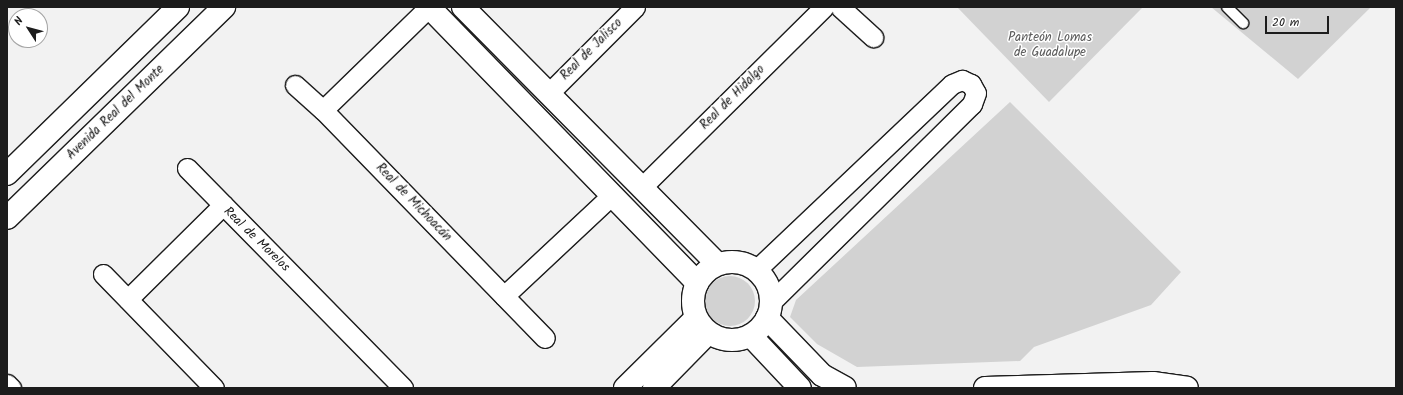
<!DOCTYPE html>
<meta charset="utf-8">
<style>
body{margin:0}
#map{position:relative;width:1403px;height:395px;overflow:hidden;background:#f2f2f2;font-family:Kalam,sans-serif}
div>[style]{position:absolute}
.green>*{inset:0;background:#d2d2d2}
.round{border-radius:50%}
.roads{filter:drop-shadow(1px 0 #1c1c1c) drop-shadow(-1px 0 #1c1c1c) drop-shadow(0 1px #1c1c1c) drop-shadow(0 -1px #1c1c1c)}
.service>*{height:10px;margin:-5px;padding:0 5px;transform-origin:5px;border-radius:5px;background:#fff}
.minor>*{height:19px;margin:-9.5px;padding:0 9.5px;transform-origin:9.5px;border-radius:9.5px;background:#fff}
.tertiary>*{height:22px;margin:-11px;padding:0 11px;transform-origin:11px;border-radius:11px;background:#fff}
.tertiary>.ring{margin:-11px;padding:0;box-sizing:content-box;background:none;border:22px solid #fff;border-radius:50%}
span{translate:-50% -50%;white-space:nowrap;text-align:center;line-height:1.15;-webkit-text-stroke:3px #fff;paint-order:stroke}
.park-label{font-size:13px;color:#5c5c5c}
.street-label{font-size:13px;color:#1c1c1c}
.frame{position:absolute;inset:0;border:8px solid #1c1c1c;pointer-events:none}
.north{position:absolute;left:8px;top:8px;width:40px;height:40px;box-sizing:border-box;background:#fff;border:1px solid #a4a4a4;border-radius:50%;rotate:306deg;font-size:11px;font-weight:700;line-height:16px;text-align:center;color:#1c1c1c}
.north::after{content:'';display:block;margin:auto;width:14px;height:18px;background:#1c1c1c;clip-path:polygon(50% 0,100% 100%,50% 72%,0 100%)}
.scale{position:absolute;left:1265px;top:16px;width:64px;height:18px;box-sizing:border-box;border:2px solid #1c1c1c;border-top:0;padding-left:5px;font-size:12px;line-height:14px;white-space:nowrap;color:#1c1c1c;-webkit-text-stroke:3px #fff;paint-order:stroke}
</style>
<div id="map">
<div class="green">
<div style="clip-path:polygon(957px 7px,1143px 7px,1049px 102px)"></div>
<div style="clip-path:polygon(1211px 7px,1371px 7px,1298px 79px)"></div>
<div style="clip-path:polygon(1010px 102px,1181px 272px,1151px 305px,1034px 347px,1020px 361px,857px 367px,817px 344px,790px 317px,796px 300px)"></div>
<div class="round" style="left:705px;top:276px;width:50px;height:50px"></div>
</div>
<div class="roads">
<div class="service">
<div style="left:1227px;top:7px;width:23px;rotate:45deg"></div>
</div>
<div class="minor">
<div style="left:840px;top:7px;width:45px;rotate:42.3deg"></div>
<div style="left:295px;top:85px;width:38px;rotate:42deg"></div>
<div style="left:323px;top:110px;width:318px;rotate:45.8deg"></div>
<div style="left:548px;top:94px;width:123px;rotate:-45deg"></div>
<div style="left:323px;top:110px;width:148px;rotate:-44.2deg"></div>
<div style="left:187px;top:168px;width:308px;rotate:45.5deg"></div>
<div style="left:641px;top:188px;width:257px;rotate:-44.7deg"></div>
<div style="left:756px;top:270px;width:270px;rotate:-43.5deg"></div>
<div style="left:952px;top:84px;width:11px;rotate:-22deg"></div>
<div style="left:962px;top:80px;width:10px;rotate:24deg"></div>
<div style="left:971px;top:84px;width:10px;rotate:61deg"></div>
<div style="left:976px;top:93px;width:12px;rotate:110deg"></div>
<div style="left:972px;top:104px;width:282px;rotate:135.4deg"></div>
<div style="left:103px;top:274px;width:159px;rotate:45.8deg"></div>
<div style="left:504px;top:296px;width:148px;rotate:-43.1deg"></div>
<div style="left:128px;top:299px;width:134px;rotate:-44.7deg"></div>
<div style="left:7px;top:384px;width:6px;rotate:45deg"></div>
</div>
<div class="tertiary">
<div style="left:429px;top:7px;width:385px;rotate:45.8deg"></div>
<div style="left:463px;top:7px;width:361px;rotate:45.3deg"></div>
<div style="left:7px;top:174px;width:239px;rotate:-44.3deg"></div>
<div style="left:7px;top:218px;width:303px;rotate:-44.2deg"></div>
<div class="ring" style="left:693px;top:262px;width:56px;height:56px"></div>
<div style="left:767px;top:318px;width:79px;rotate:46deg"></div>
<div style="left:822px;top:375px;width:26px;rotate:29deg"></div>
<div style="left:751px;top:336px;width:71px;rotate:46.7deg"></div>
<div style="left:625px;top:388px;width:98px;rotate:-44.6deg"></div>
<div style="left:654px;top:388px;width:77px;rotate:-45.5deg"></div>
<div style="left:985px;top:388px;width:168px;rotate:-1.7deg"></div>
<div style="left:1153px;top:383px;width:34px;rotate:8deg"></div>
</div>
</div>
<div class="park-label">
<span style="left:1050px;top:46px">Panteón Lomas<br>de Guadalupe</span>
</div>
<div class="street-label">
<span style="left:592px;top:50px;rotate:-45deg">Real de Jalisco</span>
<span style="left:733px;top:98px;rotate:-45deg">Real de Hidalgo</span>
<span style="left:116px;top:113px;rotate:-44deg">Avenida Real del Monte</span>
<span style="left:413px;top:203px;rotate:46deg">Real de Michoacán</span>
<span style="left:256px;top:240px;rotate:44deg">Real de Morelos</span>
</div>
<div class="frame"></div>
<div class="north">N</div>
<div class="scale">20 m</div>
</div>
